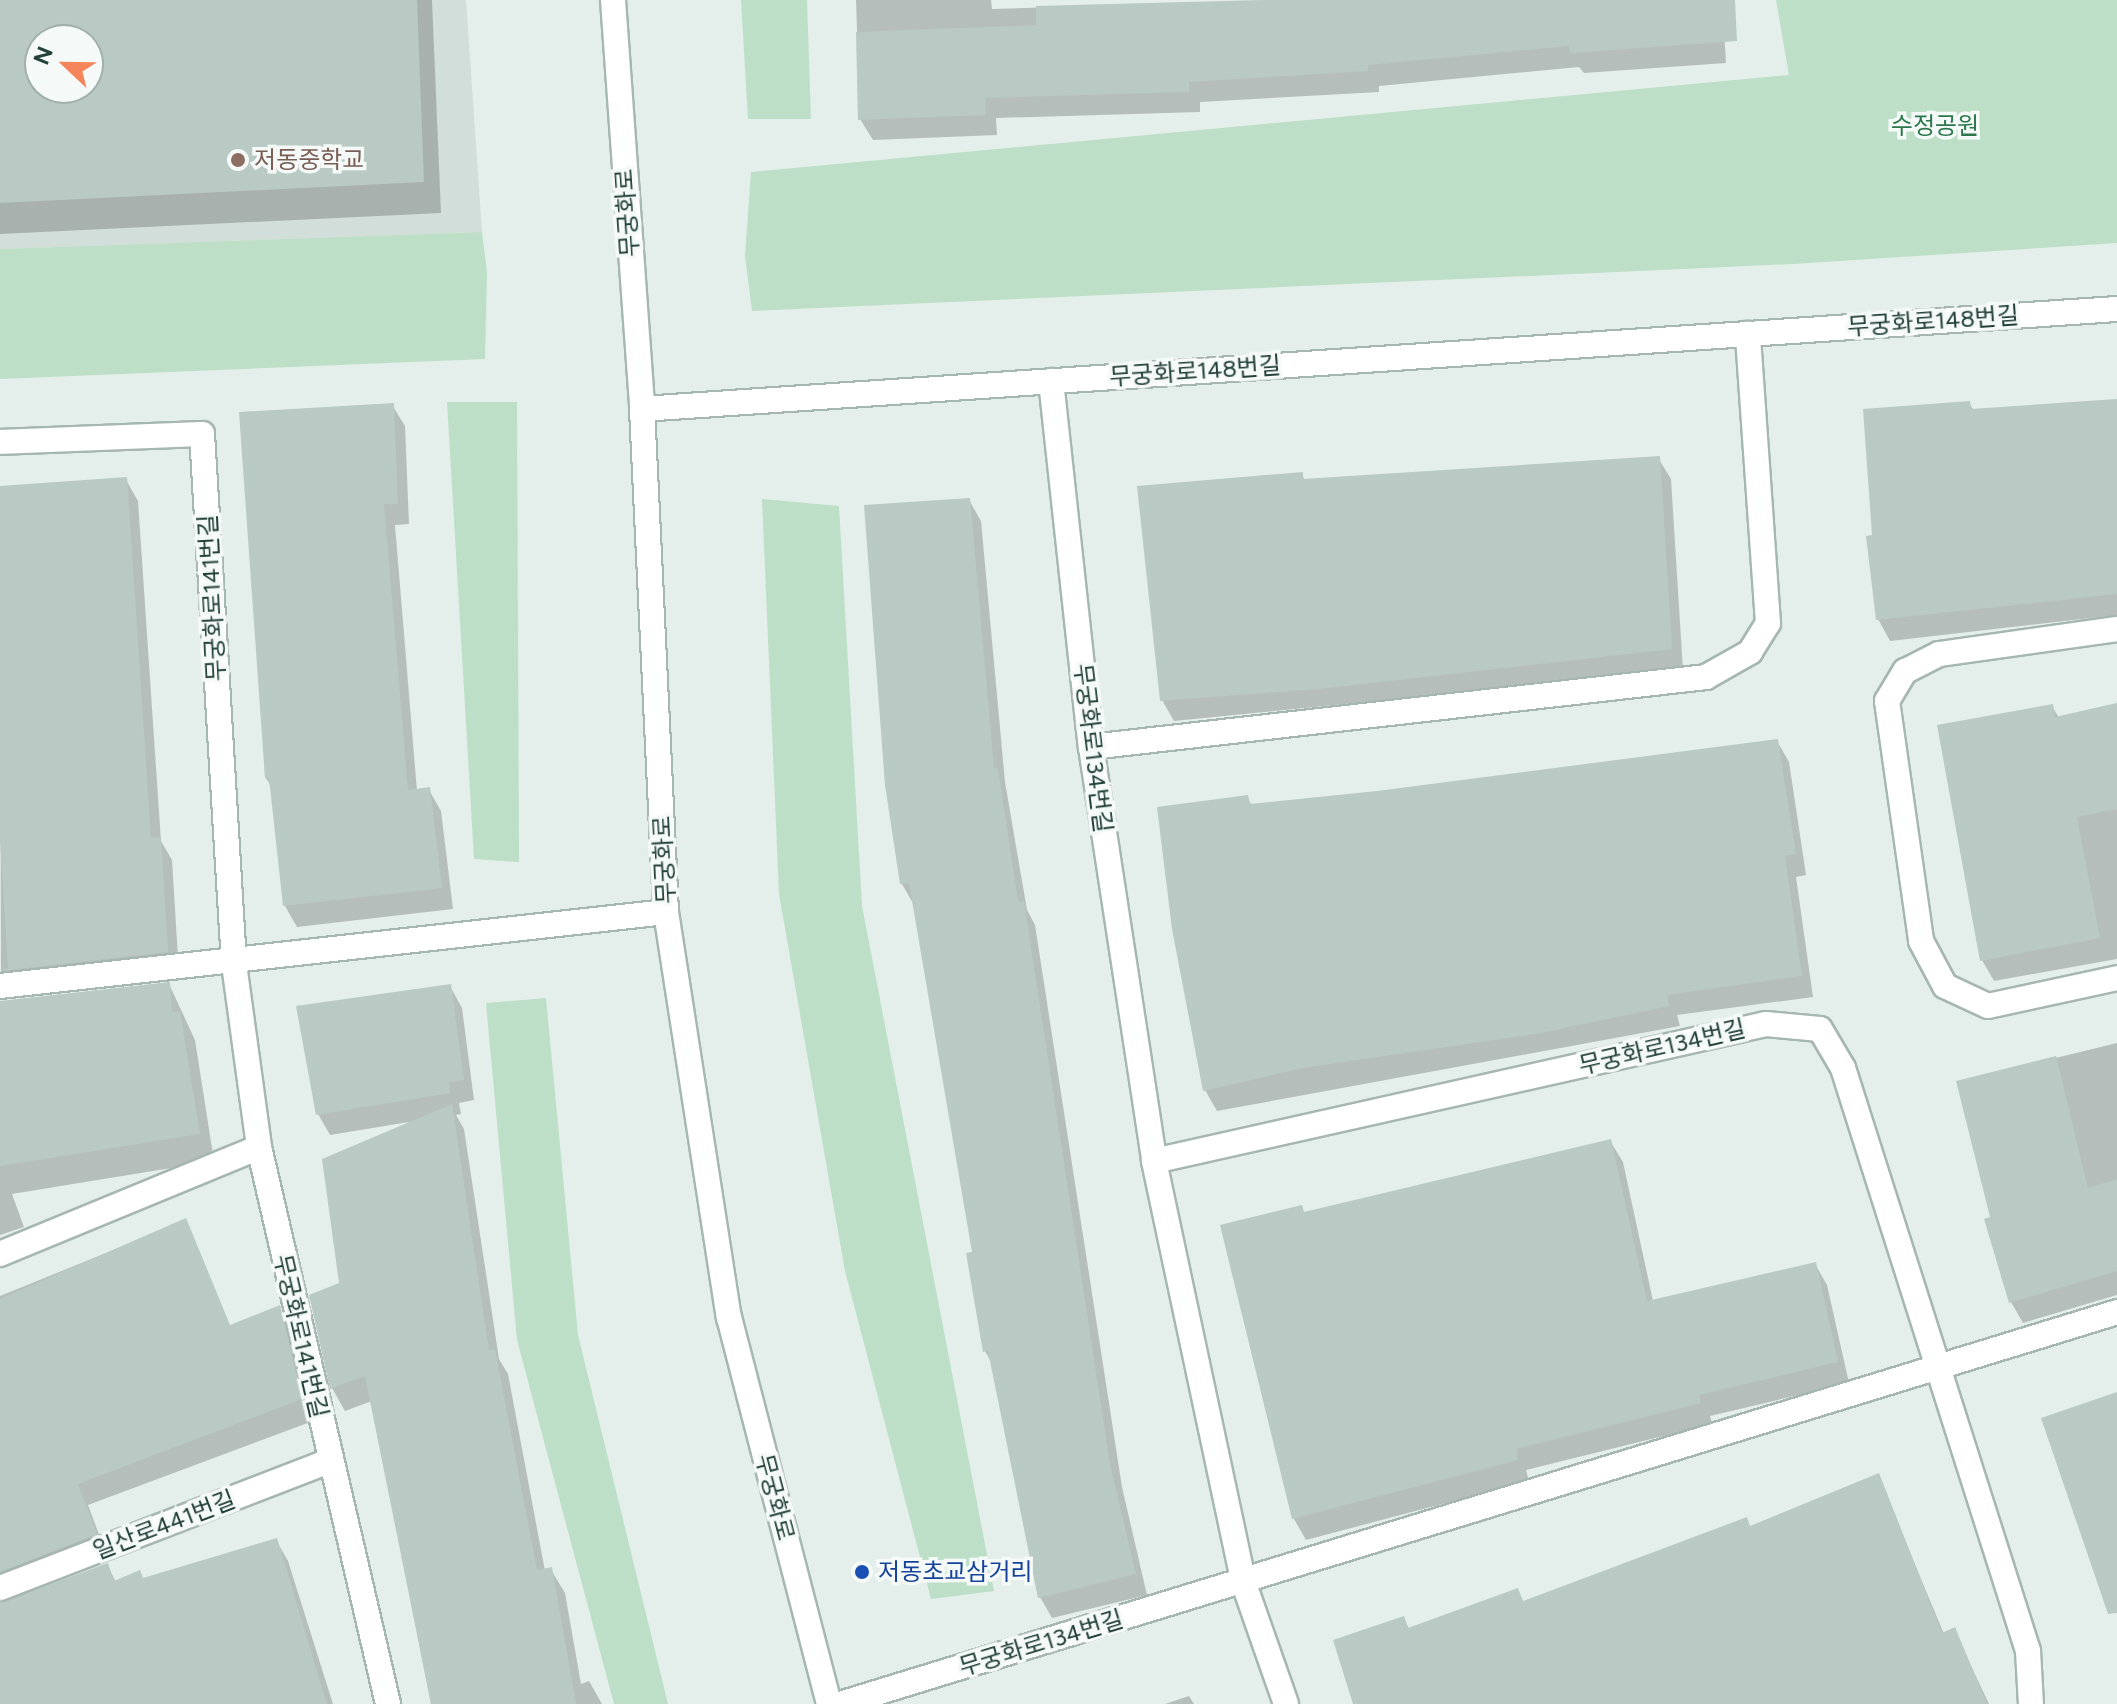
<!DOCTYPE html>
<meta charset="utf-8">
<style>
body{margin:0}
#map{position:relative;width:2117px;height:1704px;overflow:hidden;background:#e4eeea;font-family:Figtree,"Noto Sans KR",sans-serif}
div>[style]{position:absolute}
.built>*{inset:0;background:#d2ded9}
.green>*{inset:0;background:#bddfc7}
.shadow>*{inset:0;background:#0003}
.building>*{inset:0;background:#b9c9c3}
.roads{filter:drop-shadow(2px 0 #a6b6b1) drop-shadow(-2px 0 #a6b6b1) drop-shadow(0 2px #a6b6b1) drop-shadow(0 -2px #a6b6b1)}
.street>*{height:24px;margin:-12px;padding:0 12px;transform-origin:12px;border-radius:12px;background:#fff}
.secondary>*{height:24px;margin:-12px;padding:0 12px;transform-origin:12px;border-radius:12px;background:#fff}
.dots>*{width:22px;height:22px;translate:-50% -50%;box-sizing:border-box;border:4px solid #f5faf8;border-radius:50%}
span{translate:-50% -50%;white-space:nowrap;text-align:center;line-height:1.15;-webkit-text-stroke:7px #f5faf8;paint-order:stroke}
.park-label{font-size:24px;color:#2c784c}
.education-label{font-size:24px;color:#785e54}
.left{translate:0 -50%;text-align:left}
.street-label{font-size:24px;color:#234039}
.transit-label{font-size:24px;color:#164399}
.north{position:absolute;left:24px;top:24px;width:80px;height:80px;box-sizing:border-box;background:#f5faf8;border:2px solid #a1b0ac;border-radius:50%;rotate:292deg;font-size:22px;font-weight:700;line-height:32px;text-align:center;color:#234039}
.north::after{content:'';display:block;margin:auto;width:28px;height:36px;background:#f5865b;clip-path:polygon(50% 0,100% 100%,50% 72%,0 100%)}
</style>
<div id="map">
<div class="built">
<div style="clip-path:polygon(evenodd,0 0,466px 0,482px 232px,0 249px,0 0,40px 40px,88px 40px,88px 88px,40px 88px,40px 40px)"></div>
</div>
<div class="green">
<div style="clip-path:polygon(741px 0,807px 0,811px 119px,748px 119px)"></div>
<div style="clip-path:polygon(1776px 0,2117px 0,2117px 243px,1793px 264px,752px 311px,745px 256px,751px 172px,1789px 75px)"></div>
<div style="clip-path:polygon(482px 232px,487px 272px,485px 359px,0 379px,0 249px)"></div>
<div style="clip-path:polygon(447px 402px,517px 402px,519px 862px,474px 859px)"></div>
<div style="clip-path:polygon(762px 499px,839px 506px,862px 906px,994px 1591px,931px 1599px,845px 1271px,779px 894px)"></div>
<div style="clip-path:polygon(546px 998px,578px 1335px,668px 1704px,614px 1704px,517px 1340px,486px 1003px)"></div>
</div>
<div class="shadow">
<div style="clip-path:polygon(evenodd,0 0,432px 0,441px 213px,0 234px,0 0,40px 40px,88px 40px,88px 88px,40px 88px,40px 40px)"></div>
<div style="clip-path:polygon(856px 0,991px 0,992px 9px,1293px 0,1722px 0,1726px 63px,1584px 73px,1579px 67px,1379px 86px,1379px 92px,1200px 102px,1200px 112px,996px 118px,997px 135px,873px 140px,860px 119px)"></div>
<div style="clip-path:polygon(2117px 401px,2117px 615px,1890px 641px,1878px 619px,1874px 537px,1969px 403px,1974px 411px)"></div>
<div style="clip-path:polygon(392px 405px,405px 426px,409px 524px,395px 525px,417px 791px,429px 790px,441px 811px,453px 909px,297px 927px,285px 906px,272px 788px,266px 778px)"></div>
<div style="clip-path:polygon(1658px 458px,1671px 479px,1683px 670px,1174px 721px,1162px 700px,1302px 474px,1305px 481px)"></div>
<div style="clip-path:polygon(126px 480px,138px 501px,161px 841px,172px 860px,179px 973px,11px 992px,1px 998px,0 490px)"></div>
<div style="clip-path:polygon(969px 500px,981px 521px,1005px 782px,1027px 910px,1035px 925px,1122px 1487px,1147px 1595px,1052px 1618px,1040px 1597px,993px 1365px,985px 1351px,974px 1253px,914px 905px,902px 884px)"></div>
<div style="clip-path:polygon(2117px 705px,2117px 959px,1994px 981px,1982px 960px,2052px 706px,2059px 718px)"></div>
<div style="clip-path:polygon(1777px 741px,1789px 762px,1806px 875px,1796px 877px,1813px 997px,1677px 1015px,1680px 1026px,1217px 1111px,1205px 1090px,1247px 797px,1252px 806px,1378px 793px)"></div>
<div style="clip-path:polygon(169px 984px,195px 1040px,214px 1161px,12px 1194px,24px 1227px,0 1235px,0 1002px)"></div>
<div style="clip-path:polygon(450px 986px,462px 1008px,474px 1100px,459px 1103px,461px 1114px,456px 1115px,464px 1129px,499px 1359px,508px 1374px,545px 1571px,551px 1570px,565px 1593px,581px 1684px,589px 1681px,602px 1704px,431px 1704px,372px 1401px,345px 1411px,332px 1388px,342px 1284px,409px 1122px,330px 1135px,318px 1114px)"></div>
<div style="clip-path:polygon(2117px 1043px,2117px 1295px,2023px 1323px,2011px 1302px,1958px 1082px)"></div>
<div style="clip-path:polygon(1610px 1141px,1623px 1162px,1653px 1301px,1815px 1264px,1827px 1285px,1849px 1383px,1710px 1416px,1712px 1424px,1526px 1470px,1529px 1481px,1306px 1540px,1294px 1519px,1223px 1226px,1305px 1214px)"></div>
<div style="clip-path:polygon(185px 1221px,232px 1335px,279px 1308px,291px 1329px,313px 1421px,88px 1505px,107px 1556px,6px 1595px,0 1603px,107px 1565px,116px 1582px,143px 1580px,276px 1540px,288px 1561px,333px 1704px,0 1704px,0 1296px)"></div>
<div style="clip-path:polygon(1878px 1476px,1944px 1634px,1954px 1630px,1989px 1704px,1356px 1704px,1403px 1618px,1410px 1630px,1517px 1590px,1524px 1603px,1751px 1528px)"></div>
<div style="clip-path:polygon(1189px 1696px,1194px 1704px,1165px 1704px)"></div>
</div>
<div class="building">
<div style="clip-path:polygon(evenodd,0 0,417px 0,424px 182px,0 203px,0 0,40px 40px,88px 40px,88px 88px,40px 88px,40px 40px)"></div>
<div style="clip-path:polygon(1262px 0,1735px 0,1737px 41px,1570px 53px,1569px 46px,1368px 65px,1368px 71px,1189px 82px,1189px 92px,985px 98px,986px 115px,858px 120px,856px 32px,1036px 25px,1036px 6px)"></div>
<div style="clip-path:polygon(2117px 399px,2117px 594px,1876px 620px,1866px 536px,1872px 535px,1863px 409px,1970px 401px,1971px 409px)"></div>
<div style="clip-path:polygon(394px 403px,398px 504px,384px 504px,408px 790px,430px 787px,442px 888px,283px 906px,269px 778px,265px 778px,239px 412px)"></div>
<div style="clip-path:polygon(1660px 456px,1672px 649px,1319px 689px,1160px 701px,1137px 486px,1303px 472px,1303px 479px)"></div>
<div style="clip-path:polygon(127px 477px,151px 838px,161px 837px,168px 952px,0 971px,8px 968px,0 841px,0 486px)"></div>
<div style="clip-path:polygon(970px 498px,994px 768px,998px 768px,1018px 902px,1024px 901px,1110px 1464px,1136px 1574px,1038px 1598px,988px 1351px,983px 1352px,966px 1253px,972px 1252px,909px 883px,900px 884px,885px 785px,864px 505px)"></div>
<div style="clip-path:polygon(2117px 703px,2117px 809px,2077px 817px,2100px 938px,1980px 961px,1937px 725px,2053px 704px,2055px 717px)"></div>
<div style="clip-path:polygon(1778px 739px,1796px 854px,1785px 856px,1802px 976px,1667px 995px,1669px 1006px,1541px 1033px,1303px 1068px,1203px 1091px,1172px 929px,1157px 807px,1248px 795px,1250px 804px,1377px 791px)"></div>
<div style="clip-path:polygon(170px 982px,172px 1012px,180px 1011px,200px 1134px,0 1166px,0 1001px)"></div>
<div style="clip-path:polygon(451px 984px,464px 1080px,449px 1082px,450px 1093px,316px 1115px,296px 1006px)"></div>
<div style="clip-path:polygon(2056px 1056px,2088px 1188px,2117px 1179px,2117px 1271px,2009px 1303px,1984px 1219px,1990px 1217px,1956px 1081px)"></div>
<div style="clip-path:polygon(452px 1104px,489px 1350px,495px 1349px,537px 1570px,552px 1567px,576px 1704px,431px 1704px,365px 1376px,330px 1389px,309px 1295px,339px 1283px,322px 1159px)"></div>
<div style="clip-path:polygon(1611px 1139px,1647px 1301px,1816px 1262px,1838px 1362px,1699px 1395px,1701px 1403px,1516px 1449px,1518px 1460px,1292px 1519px,1220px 1225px,1302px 1205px,1304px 1212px)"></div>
<div style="clip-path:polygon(186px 1218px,230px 1325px,280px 1305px,302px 1399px,78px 1484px,97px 1534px,0 1572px,0 1299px)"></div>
<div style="clip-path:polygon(2117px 1392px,2117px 1613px,2108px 1614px,2041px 1418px)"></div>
<div style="clip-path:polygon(1879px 1473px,1942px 1633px,1955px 1627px,1987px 1704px,1353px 1704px,1333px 1640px,1404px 1616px,1408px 1628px,1518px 1588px,1523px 1601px,1747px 1517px,1750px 1526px)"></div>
<div style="clip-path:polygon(277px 1538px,327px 1704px,0 1704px,0 1603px,108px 1563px,114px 1581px,140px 1570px,143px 1578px)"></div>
</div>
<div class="roads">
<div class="street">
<div style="left:1051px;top:381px;width:368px;rotate:83.8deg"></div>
<div style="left:1091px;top:747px;width:419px;rotate:81.3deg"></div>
<div style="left:1154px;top:1161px;width:429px;rotate:78deg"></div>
<div style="left:1243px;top:1581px;width:130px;rotate:70.7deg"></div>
<div style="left:642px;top:409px;width:1478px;rotate:-3.88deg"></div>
<div style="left:0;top:442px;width:202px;rotate:-2.3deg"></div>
<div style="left:202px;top:434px;width:531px;rotate:86.54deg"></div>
<div style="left:234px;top:964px;width:185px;rotate:82.2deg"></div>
<div style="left:259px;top:1147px;width:572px;rotate:76.96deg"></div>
<div style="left:2117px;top:629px;width:180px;rotate:172deg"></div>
<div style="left:1939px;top:654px;width:38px;rotate:153deg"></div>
<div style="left:1905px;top:671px;width:35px;rotate:121deg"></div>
<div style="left:1887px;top:701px;width:242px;rotate:81.9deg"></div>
<div style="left:1921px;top:941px;width:51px;rotate:61.9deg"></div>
<div style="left:1945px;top:986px;width:47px;rotate:24.9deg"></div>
<div style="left:1988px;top:1006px;width:132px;rotate:-12.2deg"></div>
<div style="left:1091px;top:747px;width:619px;rotate:-6.49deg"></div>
<div style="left:1706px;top:677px;width:51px;rotate:-29.6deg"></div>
<div style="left:1750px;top:652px;width:34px;rotate:-58deg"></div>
<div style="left:1768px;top:623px;width:290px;rotate:-94deg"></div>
<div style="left:0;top:986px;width:670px;rotate:-6.34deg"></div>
<div style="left:1154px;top:1161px;width:627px;rotate:-12.62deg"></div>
<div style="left:1766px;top:1024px;width:54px;rotate:5.3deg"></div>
<div style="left:1820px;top:1029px;width:45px;rotate:59.5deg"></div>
<div style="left:1843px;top:1068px;width:612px;rotate:72.39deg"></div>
<div style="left:2028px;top:1651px;width:53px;rotate:86.8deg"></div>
<div style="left:0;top:1254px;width:280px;rotate:-22.4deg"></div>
<div style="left:0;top:1588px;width:353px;rotate:-21.1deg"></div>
<div style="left:840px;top:1704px;width:1336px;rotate:-17.06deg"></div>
</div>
<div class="secondary">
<div style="left:613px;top:0;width:410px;rotate:85.9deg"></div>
<div style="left:642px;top:409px;width:504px;rotate:87.27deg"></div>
<div style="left:666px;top:912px;width:410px;rotate:81.2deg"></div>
<div style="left:729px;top:1317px;width:400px;rotate:75.5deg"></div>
</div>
</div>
<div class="dots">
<div style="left:238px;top:160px;background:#8d6e63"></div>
<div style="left:862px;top:1572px;background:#1a4fb4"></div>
</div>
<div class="park-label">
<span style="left:1935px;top:126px">수정공원</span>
</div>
<div class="education-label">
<span class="left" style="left:254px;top:160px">저동중학교</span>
</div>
<div class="street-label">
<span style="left:627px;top:213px;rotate:-94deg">무궁화로</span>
<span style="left:1933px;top:321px;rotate:-4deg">무궁화로148번길</span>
<span style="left:1195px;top:371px;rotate:-4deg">무궁화로148번길</span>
<span style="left:212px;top:598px;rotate:-93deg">무궁화로141번길</span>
<span style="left:1093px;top:748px;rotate:83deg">무궁화로134번길</span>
<span style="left:664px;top:860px;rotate:-93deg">무궁화로</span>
<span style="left:1662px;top:1047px;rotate:-13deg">무궁화로134번길</span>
<span style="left:301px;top:1336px;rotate:77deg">무궁화로141번길</span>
<span style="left:775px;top:1497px;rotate:75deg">무궁화로</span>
<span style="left:164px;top:1525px;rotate:-21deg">일산로441번길</span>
<span style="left:1041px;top:1643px;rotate:-17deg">무궁화로134번길</span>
</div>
<div class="transit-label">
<span class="left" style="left:878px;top:1572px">저동초교삼거리</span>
</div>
<div class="north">N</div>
</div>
